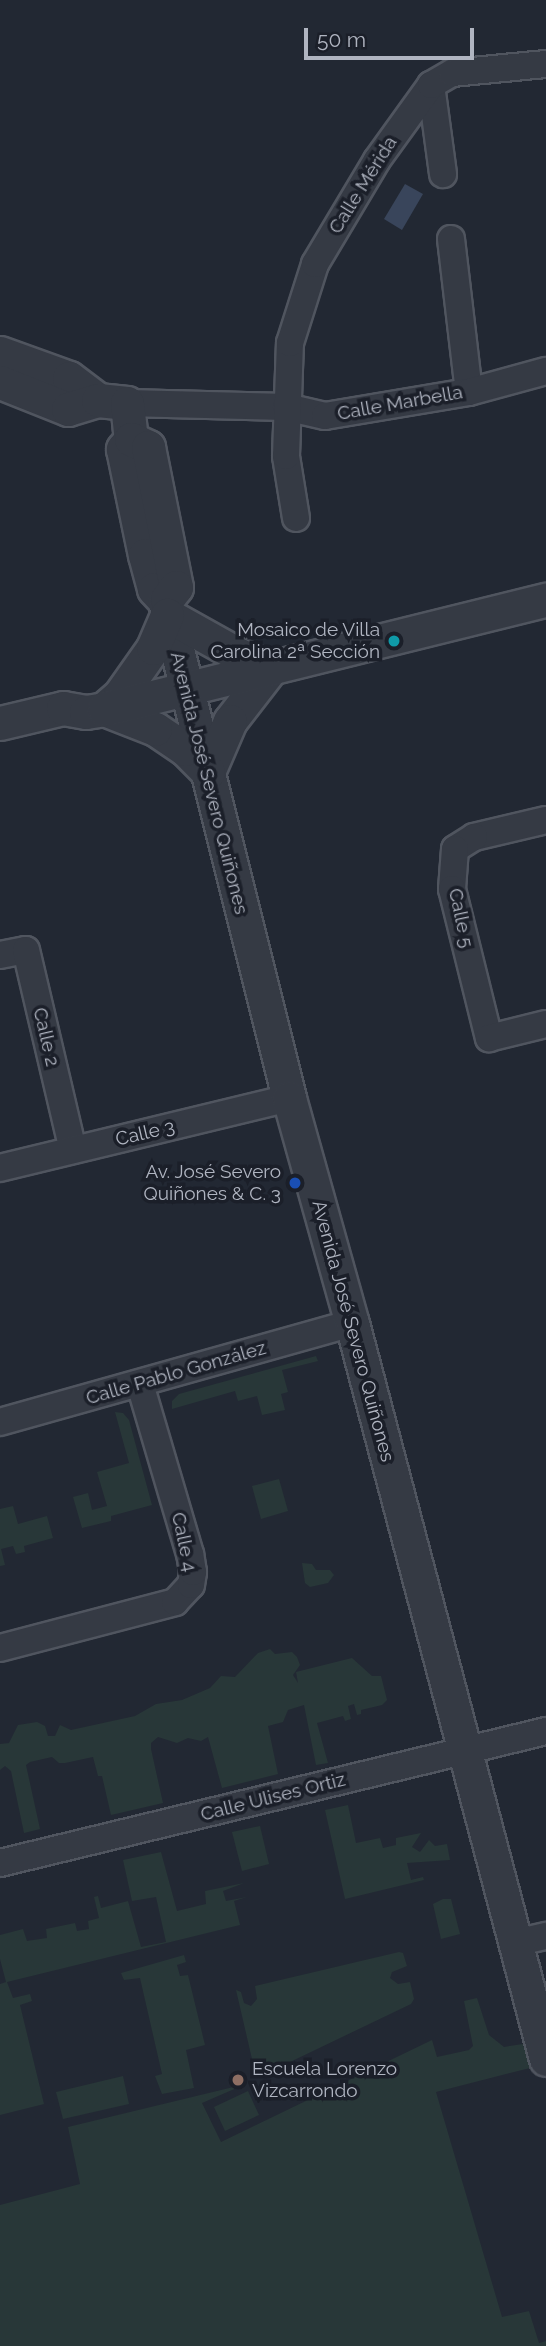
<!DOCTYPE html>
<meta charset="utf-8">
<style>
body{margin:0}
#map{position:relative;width:546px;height:2346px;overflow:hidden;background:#222833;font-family:Raleway,sans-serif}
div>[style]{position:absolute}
.green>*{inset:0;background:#283738}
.water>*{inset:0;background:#39455b}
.roads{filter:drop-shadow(2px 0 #50555f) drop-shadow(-2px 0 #50555f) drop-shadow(0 2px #50555f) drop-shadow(0 -2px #50555f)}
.minor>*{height:26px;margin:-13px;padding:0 13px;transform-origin:13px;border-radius:13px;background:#353a44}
.tertiary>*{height:33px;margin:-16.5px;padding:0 16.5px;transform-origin:16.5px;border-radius:16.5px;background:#353a44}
.dots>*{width:19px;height:19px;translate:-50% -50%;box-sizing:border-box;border:4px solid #1b1f29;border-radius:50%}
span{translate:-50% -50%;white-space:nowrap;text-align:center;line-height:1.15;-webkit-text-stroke:7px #1b1f29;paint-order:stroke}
.street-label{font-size:19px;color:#b0b5c1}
.poi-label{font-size:19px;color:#b0b5c1}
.right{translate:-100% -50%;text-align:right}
.left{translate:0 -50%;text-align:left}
.scale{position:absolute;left:304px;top:28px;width:170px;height:32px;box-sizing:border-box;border:4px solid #b0b5c1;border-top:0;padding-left:9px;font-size:21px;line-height:24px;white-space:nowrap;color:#b0b5c1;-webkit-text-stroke:5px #1b1f29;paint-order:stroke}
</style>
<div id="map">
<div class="green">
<div style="clip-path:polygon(316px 1356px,318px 1361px,282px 1370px,288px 1392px,281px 1394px,285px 1410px,262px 1415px,257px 1396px,238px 1401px,235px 1391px,172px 1409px,172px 1401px,179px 1394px)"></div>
<div style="clip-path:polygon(115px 1412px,123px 1413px,129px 1420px,152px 1505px,111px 1516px,111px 1521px,82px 1528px,73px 1497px,88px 1493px,92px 1510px,107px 1506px,97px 1472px,129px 1463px)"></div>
<div style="clip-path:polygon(279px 1479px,288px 1511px,261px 1519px,252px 1486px)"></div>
<div style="clip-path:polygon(13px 1506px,18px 1524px,47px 1516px,53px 1538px,24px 1546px,25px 1552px,16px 1554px,13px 1546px,1px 1549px,5px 1565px,0 1566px,0 1509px)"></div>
<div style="clip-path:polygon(302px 1563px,312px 1564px,316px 1570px,330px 1570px,334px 1575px,328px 1583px,310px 1587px,305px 1583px)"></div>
<div style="clip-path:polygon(270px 1649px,275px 1654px,292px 1652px,297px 1657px,300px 1665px,293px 1675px,298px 1683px,296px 1672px,352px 1658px,372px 1676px,381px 1676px,387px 1700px,382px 1705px,361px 1710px,361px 1714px,357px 1715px,354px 1704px,348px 1706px,351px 1719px,345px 1721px,343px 1716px,317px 1723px,328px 1763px,316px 1765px,304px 1705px,288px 1710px,283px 1722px,268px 1726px,278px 1774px,222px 1788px,208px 1737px,201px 1741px,188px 1738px,177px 1743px,158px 1737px,151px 1743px,151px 1749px,163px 1803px,111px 1815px,102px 1776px,98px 1776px,93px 1757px,65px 1763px,59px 1763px,52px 1757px,30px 1762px,26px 1765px,40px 1829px,24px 1833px,11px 1771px,5px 1766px,0 1770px,0 1744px,9px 1743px,18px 1725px,37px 1722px,45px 1726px,48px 1736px,55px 1736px,60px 1725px,71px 1730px,135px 1716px,156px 1704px,182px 1700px,210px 1688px,221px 1676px,235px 1677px,258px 1653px)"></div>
<div style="clip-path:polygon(348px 1805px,356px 1843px,380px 1838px,383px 1848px,396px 1845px,396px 1838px,421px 1833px,412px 1847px,420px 1852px,429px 1840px,435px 1846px,447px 1844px,450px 1860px,407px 1863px,411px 1880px,423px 1877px,424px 1880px,345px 1899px,325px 1810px)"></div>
<div style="clip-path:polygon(260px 1826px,269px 1864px,242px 1871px,232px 1832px)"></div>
<div style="clip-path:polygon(161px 1852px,177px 1911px,206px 1904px,205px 1891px,244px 1883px,223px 1891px,226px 1901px,247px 1897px,234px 1901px,240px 1925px,7px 1982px,13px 1998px,30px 1994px,32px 2001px,20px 2005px,44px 2104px,0 2115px,0 1984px,6px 1982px,0 1959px,0 1935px,23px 1929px,27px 1941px,47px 1938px,46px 1929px,75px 1923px,77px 1931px,89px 1929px,88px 1921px,99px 1918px,94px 1897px,98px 1896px,101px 1908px,128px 1901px,141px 1947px,166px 1942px,156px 1897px,132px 1901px,123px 1860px)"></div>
<div style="clip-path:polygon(443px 1899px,451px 1899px,460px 1934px,441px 1939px,433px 1904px)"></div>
<div style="clip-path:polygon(399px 1952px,403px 1953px,407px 1966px,392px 1972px,390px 1978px,398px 1984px,410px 1982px,414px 1999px,411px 2004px,263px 2075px,255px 2072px,236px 1990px,241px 1992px,244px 2003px,251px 2006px,257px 1999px,255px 1986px)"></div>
<div style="clip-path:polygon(184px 1955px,186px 1962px,177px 1965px,180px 1976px,188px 1975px,205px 2045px,186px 2050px,194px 2088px,162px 2094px,155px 2076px,162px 2074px,140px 1978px,124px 1980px,121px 1973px)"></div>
<div style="clip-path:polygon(477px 1998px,489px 2035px,504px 2047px,523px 2044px,530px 2068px,436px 2092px,502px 2317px,529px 2311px,539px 2343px,546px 2341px,546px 2346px,0 2346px,0 2205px,80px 2184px,68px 2127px,246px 2084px,202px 2103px,221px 2142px,432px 2040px,437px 2057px,469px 2050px,473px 2046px,464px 2001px)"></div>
<div style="clip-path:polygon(123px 2076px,129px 2104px,63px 2119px,56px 2092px)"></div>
<div style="clip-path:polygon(248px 2091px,259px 2115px,225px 2131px,214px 2107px)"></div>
</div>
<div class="water">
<div style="clip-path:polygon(405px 184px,423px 194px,402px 230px,384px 219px)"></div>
</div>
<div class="roads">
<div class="minor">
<div style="left:431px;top:85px;width:90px;rotate:82.3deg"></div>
<div style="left:451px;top:239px;width:154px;rotate:83.3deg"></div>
<div style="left:127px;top:403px;width:159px;rotate:1.4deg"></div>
<div style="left:286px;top:407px;width:40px;rotate:13deg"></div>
<div style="left:325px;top:416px;width:146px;rotate:-9.5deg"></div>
<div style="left:469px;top:392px;width:80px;rotate:-15.3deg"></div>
<div style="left:296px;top:518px;width:63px;rotate:-99.2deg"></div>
<div style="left:286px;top:456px;width:113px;rotate:-88deg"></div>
<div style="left:290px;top:343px;width:83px;rotate:-72.4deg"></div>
<div style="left:315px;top:264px;width:121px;rotate:-59.2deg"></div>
<div style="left:377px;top:160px;width:92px;rotate:-54.2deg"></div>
<div style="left:431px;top:85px;width:24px;rotate:-30deg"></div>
<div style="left:452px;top:73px;width:94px;rotate:-5.5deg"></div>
<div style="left:546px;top:820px;width:74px;rotate:166.7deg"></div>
<div style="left:474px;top:837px;width:22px;rotate:148deg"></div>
<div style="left:455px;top:849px;width:40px;rotate:94.3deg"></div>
<div style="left:452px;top:889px;width:154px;rotate:76.1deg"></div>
<div style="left:489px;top:1038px;width:59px;rotate:-13.8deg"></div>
<div style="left:0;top:955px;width:26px;rotate:-11deg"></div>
<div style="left:26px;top:950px;width:205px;rotate:76.8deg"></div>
<div style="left:0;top:1168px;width:297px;rotate:-13.6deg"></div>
<div style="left:0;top:1422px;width:366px;rotate:-15.7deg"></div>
<div style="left:0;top:1648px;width:181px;rotate:-14.7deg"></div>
<div style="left:175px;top:1602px;width:23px;rotate:-47deg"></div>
<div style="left:191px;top:1585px;width:13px;rotate:-81deg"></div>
<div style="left:193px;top:1572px;width:18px;rotate:-99deg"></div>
<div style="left:190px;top:1554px;width:177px;rotate:-106.4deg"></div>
<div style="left:0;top:1863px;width:562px;rotate:-13.59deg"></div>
<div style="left:515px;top:1943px;width:32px;rotate:-13deg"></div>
</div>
<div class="tertiary">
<div style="left:0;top:353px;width:73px;rotate:19.9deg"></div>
<div style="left:69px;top:378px;width:36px;rotate:37deg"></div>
<div style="left:0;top:382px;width:73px;rotate:21.7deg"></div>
<div style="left:68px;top:409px;width:31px;rotate:-17deg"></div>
<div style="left:98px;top:400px;width:29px;rotate:6deg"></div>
<div style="left:127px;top:403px;width:36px;rotate:84deg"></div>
<div style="left:131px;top:439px;width:13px;rotate:129deg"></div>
<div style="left:123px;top:449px;width:108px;rotate:78.3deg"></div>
<div style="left:145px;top:555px;width:35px;rotate:75deg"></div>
<div style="left:154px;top:589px;width:16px;rotate:47deg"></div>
<div style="left:165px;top:601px;width:512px;rotate:75.99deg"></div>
<div style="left:289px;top:1098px;width:234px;rotate:74.4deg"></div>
<div style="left:352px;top:1323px;width:761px;rotate:75.23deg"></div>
<div style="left:131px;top:439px;width:19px;rotate:25deg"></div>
<div style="left:148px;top:447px;width:143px;rotate:78.7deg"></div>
<div style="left:176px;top:587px;width:15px;rotate:127deg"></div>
<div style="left:167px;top:615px;width:82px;rotate:29.1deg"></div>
<div style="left:239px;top:655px;width:35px;rotate:22deg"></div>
<div style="left:271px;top:668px;width:67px;rotate:127.7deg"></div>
<div style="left:230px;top:721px;width:56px;rotate:113.3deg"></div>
<div style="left:208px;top:772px;width:33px;rotate:-135deg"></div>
<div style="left:185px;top:749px;width:36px;rotate:-146deg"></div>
<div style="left:155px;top:729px;width:55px;rotate:-158.6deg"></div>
<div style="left:104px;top:709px;width:21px;rotate:-41deg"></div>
<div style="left:120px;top:695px;width:57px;rotate:-54.9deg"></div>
<div style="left:153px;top:648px;width:36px;rotate:-67deg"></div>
<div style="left:0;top:723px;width:65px;rotate:-13.4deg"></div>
<div style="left:63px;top:708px;width:23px;rotate:10deg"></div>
<div style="left:86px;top:712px;width:18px;rotate:-9deg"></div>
<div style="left:104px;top:709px;width:455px;rotate:-13.9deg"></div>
</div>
</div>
<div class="dots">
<div style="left:394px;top:641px;background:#0f9aa8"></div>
<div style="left:295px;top:1183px;background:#1a4fb4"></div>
<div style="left:238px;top:2080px;background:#8d6e63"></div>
</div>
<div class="street-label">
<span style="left:363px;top:185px;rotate:-58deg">Calle Mérida</span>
<span style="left:400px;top:403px;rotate:-10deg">Calle Marbella</span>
<span style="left:209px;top:783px;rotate:76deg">Avenida José Severo Quiñones</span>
<span style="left:461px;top:918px;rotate:78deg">Calle 5</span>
<span style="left:46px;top:1037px;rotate:77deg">Calle 2</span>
<span style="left:145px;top:1133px;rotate:-13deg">Calle 3</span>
<span style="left:353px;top:1331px;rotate:75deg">Avenida José Severo Quiñones</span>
<span style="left:176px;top:1373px;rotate:-16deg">Calle Pablo González</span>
<span style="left:184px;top:1542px;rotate:78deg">Calle 4</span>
<span style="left:273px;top:1797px;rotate:-14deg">Calle Ulises Ortiz</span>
</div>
<div class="poi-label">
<span class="right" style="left:380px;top:641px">Mosaico de Villa<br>Carolina 2ª Sección</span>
<span class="right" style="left:281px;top:1183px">Av. José Severo<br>Quiñones &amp; C. 3</span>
<span class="left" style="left:252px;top:2080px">Escuela Lorenzo<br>Vizcarrondo</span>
</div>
<div class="scale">50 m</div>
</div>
